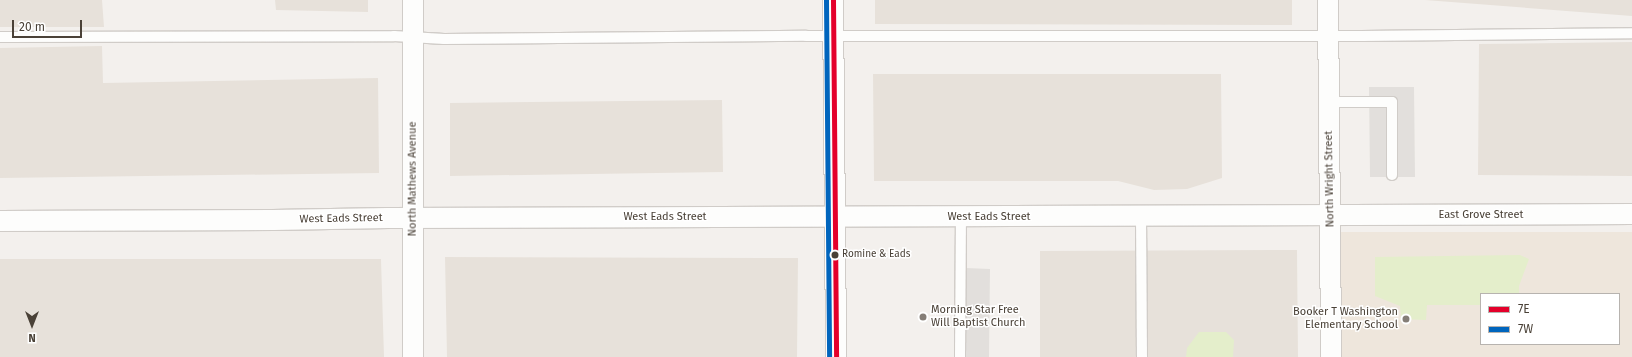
<!DOCTYPE html>
<style>
body{margin:0}
#map{position:relative;width:1632px;height:357px;overflow:hidden;background:#f3f0ed;font-family:"Fira Sans",sans-serif}
div>[style]{position:absolute}
.residential>*{inset:0;background:#e7e1da}
.education>*{inset:0;background:#eee6dc}
.green>*{inset:0;background:#e4eecb}
.parking>*{inset:0;background:#e2dfdc}
.roads{filter:drop-shadow(1px 0 #d0ccc8) drop-shadow(-1px 0 #d0ccc8) drop-shadow(0 1px #d0ccc8) drop-shadow(0 -1px #d0ccc8)}
.lane>*{height:10px;margin:-5px;padding:0 5px;transform-origin:5px;border-radius:5px;background:#fdfdfc}
.street>*{height:20px;margin:-10px;padding:0 10px;transform-origin:10px;border-radius:10px;background:#fdfdfc}
.bus-1>*{height:5px;margin:-2.5px;padding:0 2.5px;transform-origin:2.5px;border-radius:2.5px;background:#e4002b}
.bus-2>*{height:5px;margin:-2.5px;padding:0 2.5px;transform-origin:2.5px;border-radius:2.5px;background:#0065bd}
.dots>*{width:11px;height:11px;translate:-50% -50%;box-sizing:border-box;border:2px solid #fff;border-radius:50%}
span{translate:-50% -50%;white-space:nowrap;text-align:center;line-height:1.15;-webkit-text-stroke:3px #fff;paint-order:stroke}
.bus-label{font-size:10px;color:#4a4137}
.left{translate:0 -50%;text-align:left}
.street-label{font-size:11px;color:#4a4137}
.poi-label{font-size:11px;color:#4a4137}
.right{translate:-100% -50%;text-align:right}
.legend{position:absolute;left:1480px;top:293px;width:140px;height:52px;box-sizing:border-box;background:#fff;border:1px solid #b7b3af;margin:0;padding:5px 7px;list-style:none;font-size:12px;color:#4a4137}
.legend li{display:flex;align-items:center;gap:8px;height:20px}
.legend b{width:20px;border:1px solid #b7b3af}
.north{position:absolute;left:12px;top:305px;width:40px;height:40px;-webkit-text-stroke:3px #fff;paint-order:stroke;rotate:180deg;font-size:11px;font-weight:700;line-height:16px;text-align:center;color:#4a4137}
.north::after{content:'';display:block;margin:auto;width:14px;height:18px;background:#4a4137;clip-path:polygon(50% 0,100% 100%,50% 72%,0 100%)}
.scale{position:absolute;left:12px;top:20px;width:70px;height:18px;box-sizing:border-box;border:2px solid #4a4137;border-top:0;padding-left:5px;font-size:12px;line-height:14px;white-space:nowrap;color:#4a4137;-webkit-text-stroke:3px #fff;paint-order:stroke}
</style>
<div id="map">
<div class="residential">
<div style="clip-path:polygon(0 0,102px 0,104px 27px,0 27px)"></div>
<div style="clip-path:polygon(275px 0,368px 0,368px 12px,276px 10px)"></div>
<div style="clip-path:polygon(875px 0,1292px 0,1292px 25px,875px 24px)"></div>
<div style="clip-path:polygon(1425px 0,1632px 0,1632px 16px)"></div>
<div style="clip-path:polygon(1632px 42px,1632px 176px,1478px 175px,1479px 44px)"></div>
<div style="clip-path:polygon(102px 46px,103px 83px,378px 78px,379px 173px,0 178px,0 48px)"></div>
<div style="clip-path:polygon(873px 74px,1221px 74px,1222px 178px,1187px 189px,1154px 190px,1118px 181px,874px 181px)"></div>
<div style="clip-path:polygon(722px 100px,723px 172px,450px 176px,450px 103px)"></div>
<div style="clip-path:polygon(1297px 250px,1298px 357px,1040px 357px,1040px 251px)"></div>
<div style="clip-path:polygon(445px 257px,798px 258px,797px 357px,447px 357px)"></div>
<div style="clip-path:polygon(0 259px,381px 259px,384px 357px,0 357px)"></div>
</div>
<div class="education">
<div style="clip-path:polygon(evenodd,1330px 232px,1632px 232px,1632px 357px,1331px 357px,1330px 232px,1481px 294px,1619px 294px,1619px 344px,1481px 344px,1481px 294px)"></div>
</div>
<div class="green">
<div style="clip-path:polygon(1520px 255px,1529px 259px,1519px 286px,1519px 294px,1481px 294px,1481px 305px,1427px 305px,1426px 320px,1401px 319px,1400px 306px,1375px 296px,1375px 257px)"></div>
<div style="clip-path:polygon(1199px 332px,1226px 332px,1234px 340px,1233px 357px,1186px 357px,1187px 348px)"></div>
</div>
<div class="parking">
<div style="clip-path:polygon(1369px 87px,1414px 87px,1415px 177px,1370px 177px)"></div>
<div style="clip-path:polygon(966px 268px,990px 269px,989px 357px,965px 357px)"></div>
</div>
<div class="roads">
<div class="lane">
<div style="left:0;top:37px;width:394px;rotate:-0.1deg"></div>
<div style="left:394px;top:36px;width:50px;rotate:3.4deg"></div>
<div style="left:444px;top:39px;width:362px;rotate:-0.5deg"></div>
<div style="left:806px;top:36px;width:556px"></div>
<div style="left:1362px;top:36px;width:270px;rotate:-0.6deg"></div>
<div style="left:1329px;top:102px;width:63px"></div>
<div style="left:1392px;top:102px;width:73px;rotate:90deg"></div>
<div style="left:1141px;top:216px;width:141px;rotate:89.6deg"></div>
<div style="left:960px;top:357px;width:141px;rotate:-89.6deg"></div>
</div>
<div class="street">
<div style="left:413px;top:0;width:357px;rotate:90deg"></div>
<div style="left:833px;top:0;width:357px;rotate:89.5deg"></div>
<div style="left:1328px;top:0;width:357px;rotate:89.5deg"></div>
<div style="left:0;top:221px;width:273px;rotate:-0.2deg"></div>
<div style="left:273px;top:220px;width:115px;rotate:-1deg"></div>
<div style="left:388px;top:218px;width:1244px;rotate:-0.18deg"></div>
</div>
</div>
<div class="bus-1">
<div style="left:833px;top:0;width:357px;rotate:89.5deg"></div>
</div>
<div class="bus-2">
<div style="left:826px;top:0;width:357px;rotate:89.5deg"></div>
</div>
<div class="dots">
<div style="left:835px;top:255px;background:#4a4137"></div>
<div style="left:923px;top:317px;background:#857e77"></div>
<div style="left:1406px;top:319px;background:#857e77"></div>
</div>
<div class="bus-label">
<span class="left" style="left:842px;top:255px">Romine &amp; Eads</span>
</div>
<div class="street-label">
<span style="left:413px;top:179px;rotate:-90deg">North Mathews Avenue</span>
<span style="left:1330px;top:179px;rotate:-91deg">North Wright Street</span>
<span style="left:1481px;top:215px">East Grove Street</span>
<span style="left:665px;top:217px">West Eads Street</span>
<span style="left:989px;top:217px">West Eads Street</span>
<span style="left:341px;top:219px;rotate:-1deg">West Eads Street</span>
</div>
<div class="poi-label">
<span class="left" style="left:931px;top:317px">Morning Star Free<br>Will Baptist Church</span>
<span class="right" style="left:1398px;top:319px">Booker T Washington<br>Elementary School</span>
</div>
<ul class="legend">
<li><b style="height:5px;background:#e4002b"></b>7E</li>
<li><b style="height:5px;background:#0065bd"></b>7W</li>
</ul>
<div class="north">N</div>
<div class="scale">20 m</div>
</div>
